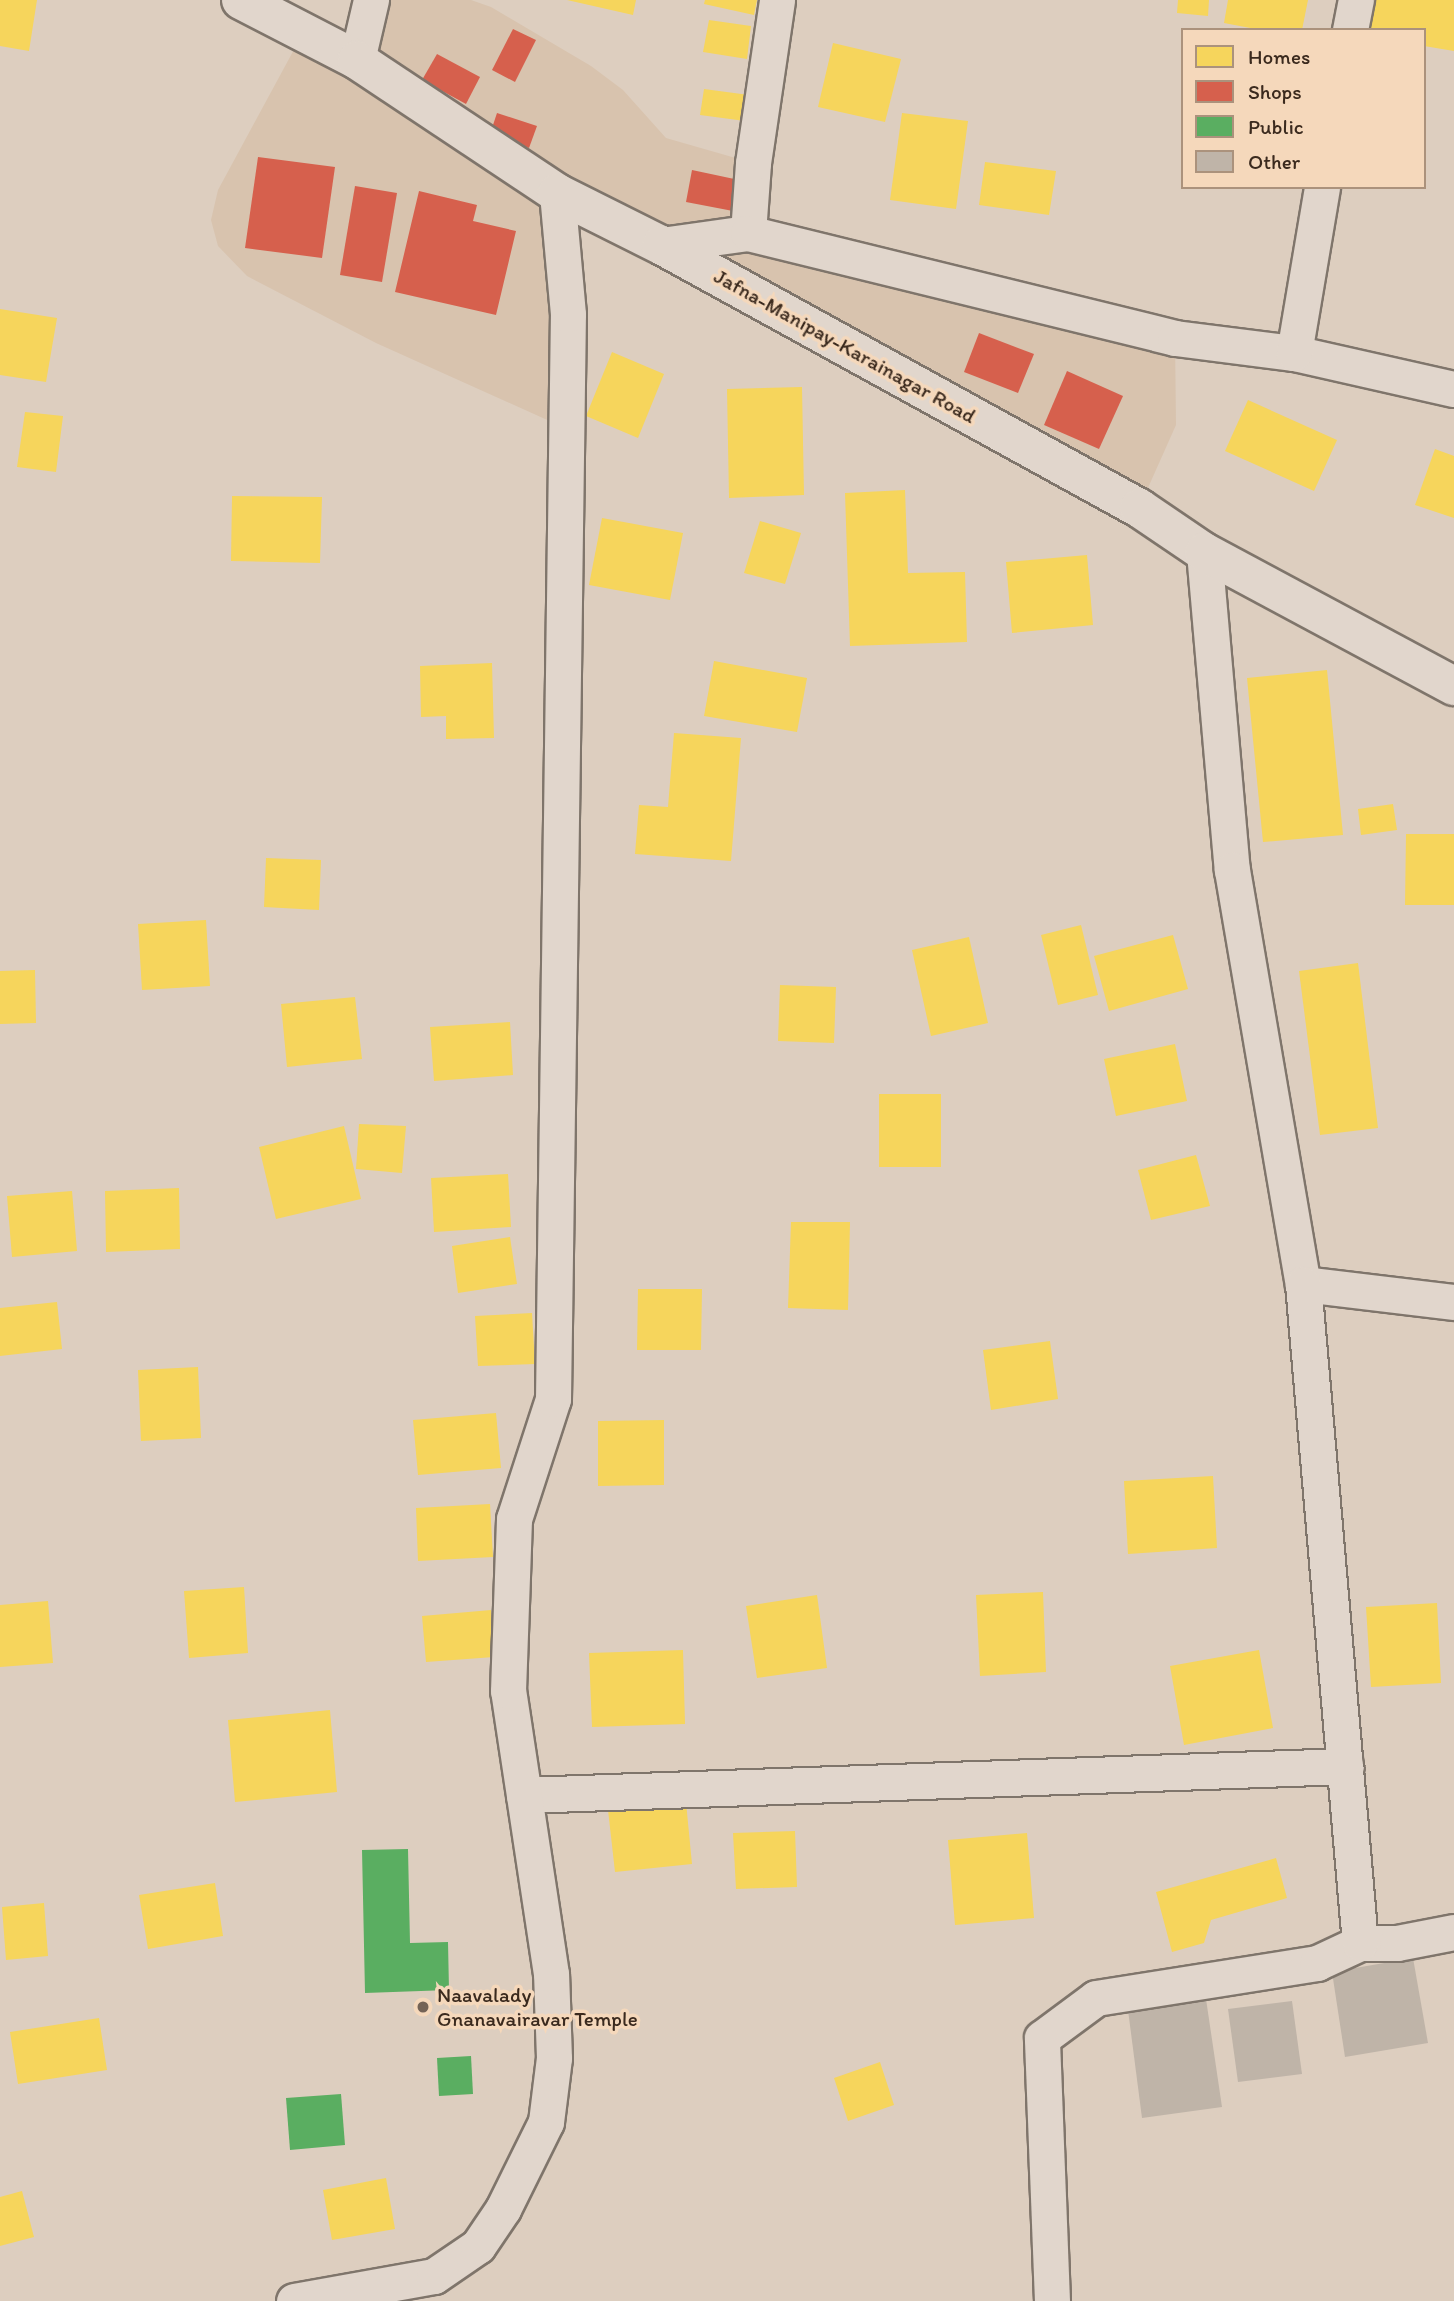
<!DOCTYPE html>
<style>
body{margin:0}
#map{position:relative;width:1454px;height:2301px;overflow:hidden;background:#ddcebf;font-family:Itim,sans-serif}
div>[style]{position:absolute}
.built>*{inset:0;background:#d8c3ae}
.homes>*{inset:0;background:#f6d55c}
.shops>*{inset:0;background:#d6604d}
.public>*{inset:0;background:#5aae61}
.building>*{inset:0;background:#bfb4a8}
.roads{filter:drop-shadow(2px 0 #7f756b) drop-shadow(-2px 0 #7f756b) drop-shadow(0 2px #7f756b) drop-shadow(0 -2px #7f756b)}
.minor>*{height:35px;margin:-17.5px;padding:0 17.5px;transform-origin:17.5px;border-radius:17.5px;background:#e1d6cc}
.primary>*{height:38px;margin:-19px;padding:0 19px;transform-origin:19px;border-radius:19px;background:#e1d6cc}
.dots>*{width:19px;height:19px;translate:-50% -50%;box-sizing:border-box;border:4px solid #f5d8bb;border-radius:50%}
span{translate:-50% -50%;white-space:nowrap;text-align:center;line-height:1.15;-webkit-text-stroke:7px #f5d8bb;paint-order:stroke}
.street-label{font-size:21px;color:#3b2a1e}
.poi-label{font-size:21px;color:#3b2a1e}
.left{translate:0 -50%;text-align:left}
.legend{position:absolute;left:1181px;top:28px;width:245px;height:161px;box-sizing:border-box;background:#f5d8bb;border:2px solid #ab927c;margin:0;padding:9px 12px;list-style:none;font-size:21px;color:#3b2a1e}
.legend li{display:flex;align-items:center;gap:14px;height:35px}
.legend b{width:35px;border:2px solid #ab927c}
</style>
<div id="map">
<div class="built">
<div style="clip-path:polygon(371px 0,471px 0,491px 7px,591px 66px,623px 90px,666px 138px,753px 163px,748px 233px,1175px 338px,1176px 425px,1139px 508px,557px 193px,565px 428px,376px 343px,247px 276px,218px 246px,211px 220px,218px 190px,303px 33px,356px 60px)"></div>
</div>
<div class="homes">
<div style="clip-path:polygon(0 0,37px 0,29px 51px,0 46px)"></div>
<div style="clip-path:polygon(567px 0,636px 0,633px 15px)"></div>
<div style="clip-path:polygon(705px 0,757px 0,754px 15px,704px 4px)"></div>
<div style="clip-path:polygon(1178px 0,1209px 0,1208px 16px,1177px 13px)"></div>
<div style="clip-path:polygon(1228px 0,1308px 0,1302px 30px,1261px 30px,1224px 23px)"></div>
<div style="clip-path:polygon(1374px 0,1454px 0,1454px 51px,1424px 46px,1424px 30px,1370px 30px)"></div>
<div style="clip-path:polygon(709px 20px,751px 26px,747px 59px,703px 52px)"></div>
<div style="clip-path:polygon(833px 43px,901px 59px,885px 122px,818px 107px)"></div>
<div style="clip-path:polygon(704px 89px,749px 95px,745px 121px,700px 115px)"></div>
<div style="clip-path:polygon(902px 113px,968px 121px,956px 209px,890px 200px)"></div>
<div style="clip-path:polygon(985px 162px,1056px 171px,1049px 215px,979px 205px)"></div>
<div style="clip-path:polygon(0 309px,57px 318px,46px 382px,0 375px)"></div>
<div style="clip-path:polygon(612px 352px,664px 374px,638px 438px,586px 416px)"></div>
<div style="clip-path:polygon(802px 387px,804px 495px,729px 498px,727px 389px)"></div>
<div style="clip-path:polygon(1248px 400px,1337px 440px,1314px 491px,1225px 451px)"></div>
<div style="clip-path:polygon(25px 412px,63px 416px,56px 472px,17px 467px)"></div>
<div style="clip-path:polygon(1435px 449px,1454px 456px,1454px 518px,1415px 505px)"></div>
<div style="clip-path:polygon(905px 490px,908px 573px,965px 572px,967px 642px,850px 646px,845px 493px)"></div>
<div style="clip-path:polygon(232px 496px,322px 497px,320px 563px,231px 561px)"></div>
<div style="clip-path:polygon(602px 518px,683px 533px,670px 600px,589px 585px)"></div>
<div style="clip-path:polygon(760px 521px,801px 533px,785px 584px,744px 573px)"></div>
<div style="clip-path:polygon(1087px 555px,1093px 625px,1012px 633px,1006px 562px)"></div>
<div style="clip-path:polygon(714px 661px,807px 678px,797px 732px,704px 716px)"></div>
<div style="clip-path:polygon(492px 663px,494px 738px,446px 739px,446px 716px,421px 717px,420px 666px)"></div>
<div style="clip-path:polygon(1327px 670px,1343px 835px,1263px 842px,1247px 678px)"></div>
<div style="clip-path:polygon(674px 733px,741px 738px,731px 861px,635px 854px,639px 805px,668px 807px)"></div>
<div style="clip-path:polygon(1393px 804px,1397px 830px,1361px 835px,1358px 809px)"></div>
<div style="clip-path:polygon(1406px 834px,1454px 834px,1454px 905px,1405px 905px)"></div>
<div style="clip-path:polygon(266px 858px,321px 860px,319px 910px,264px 907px)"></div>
<div style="clip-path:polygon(206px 920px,210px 986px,142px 990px,138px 924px)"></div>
<div style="clip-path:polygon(1081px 925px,1098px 995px,1058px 1005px,1041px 935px)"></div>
<div style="clip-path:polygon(1173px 935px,1188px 989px,1109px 1011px,1094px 956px)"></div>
<div style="clip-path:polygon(969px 937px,988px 1023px,931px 1036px,912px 950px)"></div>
<div style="clip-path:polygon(1358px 963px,1378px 1128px,1320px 1135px,1299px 971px)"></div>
<div style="clip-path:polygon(35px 970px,36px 1023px,0 1024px,0 971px)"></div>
<div style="clip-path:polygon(780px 985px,836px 987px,834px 1043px,778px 1041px)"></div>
<div style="clip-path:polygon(355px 997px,362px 1059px,287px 1067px,281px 1004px)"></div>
<div style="clip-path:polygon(510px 1022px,513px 1075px,434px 1081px,430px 1027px)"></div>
<div style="clip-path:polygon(1175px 1044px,1187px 1101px,1116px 1116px,1104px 1059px)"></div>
<div style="clip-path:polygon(879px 1094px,941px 1094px,941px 1167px,879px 1167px)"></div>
<div style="clip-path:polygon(359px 1124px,406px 1126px,402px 1173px,356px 1169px)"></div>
<div style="clip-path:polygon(344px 1126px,361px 1199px,276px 1219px,259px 1147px)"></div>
<div style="clip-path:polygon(1196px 1155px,1210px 1206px,1151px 1220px,1138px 1170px)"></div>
<div style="clip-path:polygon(508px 1174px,511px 1227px,434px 1232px,431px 1178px)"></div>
<div style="clip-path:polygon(179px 1188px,180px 1249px,106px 1252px,105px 1191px)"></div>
<div style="clip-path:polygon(72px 1191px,77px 1251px,12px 1257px,7px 1196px)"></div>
<div style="clip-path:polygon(791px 1222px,850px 1222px,848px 1310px,788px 1308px)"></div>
<div style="clip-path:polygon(510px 1237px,517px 1284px,458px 1293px,452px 1246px)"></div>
<div style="clip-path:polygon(638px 1289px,702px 1289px,701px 1350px,637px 1350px)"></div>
<div style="clip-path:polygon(57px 1302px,62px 1349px,0 1356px,0 1308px)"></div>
<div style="clip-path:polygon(532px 1313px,535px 1364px,478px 1366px,475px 1316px)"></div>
<div style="clip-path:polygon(1050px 1341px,1058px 1399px,991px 1410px,983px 1350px)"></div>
<div style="clip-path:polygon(198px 1367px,201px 1438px,141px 1441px,138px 1370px)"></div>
<div style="clip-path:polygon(496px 1413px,501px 1468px,418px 1475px,413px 1420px)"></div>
<div style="clip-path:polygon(664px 1420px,664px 1485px,598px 1486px,598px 1421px)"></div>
<div style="clip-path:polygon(1213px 1476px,1217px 1548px,1128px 1554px,1124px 1481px)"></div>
<div style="clip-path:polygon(490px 1504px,493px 1557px,418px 1561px,416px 1508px)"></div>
<div style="clip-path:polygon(244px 1587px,248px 1653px,189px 1658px,184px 1591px)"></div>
<div style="clip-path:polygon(1043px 1592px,1046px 1672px,980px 1676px,976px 1595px)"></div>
<div style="clip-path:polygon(817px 1595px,827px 1668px,757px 1678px,746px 1606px)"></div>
<div style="clip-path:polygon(48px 1601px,53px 1663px,0 1667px,0 1605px)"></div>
<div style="clip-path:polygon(1437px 1603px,1441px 1683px,1371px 1687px,1366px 1607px)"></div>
<div style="clip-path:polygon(491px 1610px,494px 1657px,426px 1662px,422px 1616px)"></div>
<div style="clip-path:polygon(683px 1650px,685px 1724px,592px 1727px,589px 1653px)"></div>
<div style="clip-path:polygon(1259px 1650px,1273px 1728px,1184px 1745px,1170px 1666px)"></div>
<div style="clip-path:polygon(330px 1710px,337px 1792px,235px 1802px,228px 1720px)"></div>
<div style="clip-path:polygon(685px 1792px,692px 1864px,615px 1872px,607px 1801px)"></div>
<div style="clip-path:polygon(795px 1831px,797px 1887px,736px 1889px,733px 1833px)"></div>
<div style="clip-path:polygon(1027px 1833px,1034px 1918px,955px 1925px,948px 1840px)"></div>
<div style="clip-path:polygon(1276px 1858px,1287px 1898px,1211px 1920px,1204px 1943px,1172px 1952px,1156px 1892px)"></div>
<div style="clip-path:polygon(215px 1883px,223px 1936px,148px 1949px,139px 1895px)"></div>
<div style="clip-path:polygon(44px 1903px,48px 1956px,6px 1960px,2px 1907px)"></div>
<div style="clip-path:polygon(99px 2018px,107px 2070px,18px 2084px,10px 2032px)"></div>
<div style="clip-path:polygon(880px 2062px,894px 2105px,848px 2121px,834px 2078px)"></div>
<div style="clip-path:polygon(386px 2178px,395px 2229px,332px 2240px,323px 2190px)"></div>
<div style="clip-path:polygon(22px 2191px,34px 2237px,0 2246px,0 2197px)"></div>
</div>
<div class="shops">
<div style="clip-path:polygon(513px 29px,536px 40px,515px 82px,492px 70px)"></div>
<div style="clip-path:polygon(437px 54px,480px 77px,466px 104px,422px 80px)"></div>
<div style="clip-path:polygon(497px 113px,537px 126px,529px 148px,490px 134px)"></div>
<div style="clip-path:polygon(258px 157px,335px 167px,322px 258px,245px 248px)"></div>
<div style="clip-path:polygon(692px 170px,739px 180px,733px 211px,686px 202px)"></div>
<div style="clip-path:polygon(355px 186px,397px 193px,382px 282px,340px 275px)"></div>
<div style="clip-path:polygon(419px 191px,477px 205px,473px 221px,516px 231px,496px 315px,395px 292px)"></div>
<div style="clip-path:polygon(979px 333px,1034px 354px,1018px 393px,964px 372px)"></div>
<div style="clip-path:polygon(1067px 371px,1123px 396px,1099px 449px,1044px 425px)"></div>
</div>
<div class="public">
<div style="clip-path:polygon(408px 1849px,410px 1943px,448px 1942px,449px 1990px,365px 1993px,362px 1850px)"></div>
<div style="clip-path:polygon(471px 2056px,473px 2094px,439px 2096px,437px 2058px)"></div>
<div style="clip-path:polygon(341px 2094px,345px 2145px,290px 2150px,286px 2098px)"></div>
</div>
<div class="building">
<div style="clip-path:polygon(1413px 1958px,1428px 2043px,1345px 2057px,1332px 1972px)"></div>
<div style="clip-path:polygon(1206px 1999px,1222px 2107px,1142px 2118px,1128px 2010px)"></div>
<div style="clip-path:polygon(1292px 2001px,1302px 2074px,1238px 2082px,1228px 2009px)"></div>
</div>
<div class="roads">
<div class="minor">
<div style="left:1350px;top:30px;width:31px;rotate:-79deg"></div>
<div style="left:357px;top:60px;width:62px;rotate:-76.9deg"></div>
<div style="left:748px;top:233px;width:70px;rotate:-85.9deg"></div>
<div style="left:753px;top:163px;width:165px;rotate:-81.6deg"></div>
<div style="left:661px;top:245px;width:88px;rotate:-7.9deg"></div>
<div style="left:748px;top:233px;width:440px;rotate:13.8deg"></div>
<div style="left:1175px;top:338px;width:120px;rotate:7.2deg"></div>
<div style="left:1294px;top:353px;width:164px;rotate:12.7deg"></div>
<div style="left:1294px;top:353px;width:168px;rotate:-80.4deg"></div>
<div style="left:1204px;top:552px;width:319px;rotate:85deg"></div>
<div style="left:1232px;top:870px;width:420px;rotate:80.3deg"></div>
<div style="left:1303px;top:1284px;width:152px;rotate:6.8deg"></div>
<div style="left:524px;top:1795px;width:822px;rotate:-2.02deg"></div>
<div style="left:1360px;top:1943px;width:37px"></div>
<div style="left:1397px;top:1943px;width:58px;rotate:-10.9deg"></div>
<div style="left:294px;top:2301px;width:142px;rotate:-10.1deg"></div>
<div style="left:434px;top:2276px;width:53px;rotate:-34.3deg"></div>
<div style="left:478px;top:2246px;width:45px;rotate:-56deg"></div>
<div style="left:503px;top:2209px;width:97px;rotate:-63.7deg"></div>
<div style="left:546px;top:2122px;width:64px;rotate:-82.9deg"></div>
<div style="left:554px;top:2058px;width:84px;rotate:-92deg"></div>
<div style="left:551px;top:1974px;width:286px;rotate:-98.6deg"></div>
<div style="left:508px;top:1691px;width:172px;rotate:-88deg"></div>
<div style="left:514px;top:1519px;width:126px;rotate:-72deg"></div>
<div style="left:553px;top:1399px;width:1085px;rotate:-89.21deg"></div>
<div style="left:568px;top:314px;width:121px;rotate:-95.2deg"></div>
<div style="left:1052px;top:2301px;width:263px;rotate:-92.2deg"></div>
<div style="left:1042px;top:2038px;width:67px;rotate:-36.5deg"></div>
<div style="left:1096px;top:1998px;width:224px;rotate:-9deg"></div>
<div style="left:1317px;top:1963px;width:47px;rotate:-24.9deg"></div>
<div style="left:1360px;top:1943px;width:661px;rotate:-94.94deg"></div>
</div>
<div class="primary">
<div style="left:241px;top:0;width:131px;rotate:27.3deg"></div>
<div style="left:357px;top:60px;width:240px;rotate:33.6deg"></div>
<div style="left:557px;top:193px;width:116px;rotate:26.6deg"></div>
<div style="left:661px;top:245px;width:546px;rotate:28.82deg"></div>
<div style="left:1139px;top:508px;width:78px;rotate:34.1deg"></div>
<div style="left:1204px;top:552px;width:284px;rotate:28.2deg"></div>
</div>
</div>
<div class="dots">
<div style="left:423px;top:2007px;background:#746356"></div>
</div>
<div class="street-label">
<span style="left:845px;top:346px;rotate:29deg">Jafna-Manipay-Karainagar Road</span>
</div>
<div class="poi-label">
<span class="left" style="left:437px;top:2007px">Naavalady<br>Gnanavairavar Temple</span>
</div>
<ul class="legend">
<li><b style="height:19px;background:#f6d55c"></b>Homes</li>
<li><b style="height:19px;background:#d6604d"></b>Shops</li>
<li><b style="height:19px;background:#5aae61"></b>Public</li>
<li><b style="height:19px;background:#bfb4a8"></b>Other</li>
</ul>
</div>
